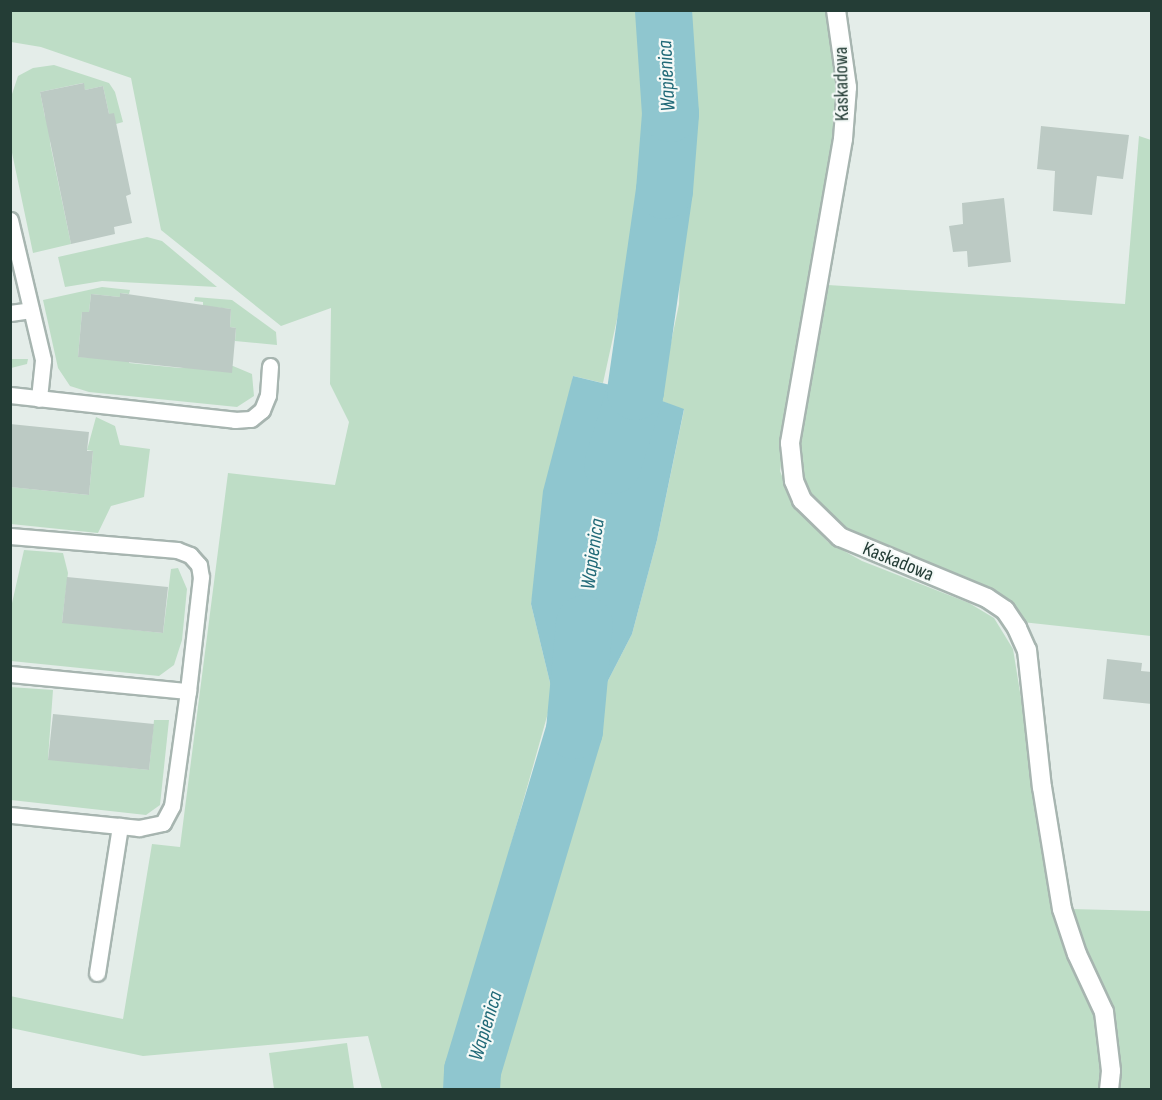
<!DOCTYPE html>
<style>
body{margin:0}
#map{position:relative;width:1162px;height:1100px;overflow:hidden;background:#e4ede9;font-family:"Sofia Sans Condensed",sans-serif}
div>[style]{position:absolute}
.green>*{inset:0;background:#beddc6}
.water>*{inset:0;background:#8fc6cf}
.river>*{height:57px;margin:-28.5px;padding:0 28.5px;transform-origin:28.5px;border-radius:28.5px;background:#8fc6cf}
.building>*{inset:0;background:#bccac4}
.roads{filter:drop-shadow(2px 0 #a7b5b0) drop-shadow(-2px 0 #a7b5b0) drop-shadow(0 2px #a7b5b0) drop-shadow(0 -2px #a7b5b0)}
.lane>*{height:15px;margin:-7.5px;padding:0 7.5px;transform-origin:7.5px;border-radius:7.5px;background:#fff}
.street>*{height:18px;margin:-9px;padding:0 9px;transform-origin:9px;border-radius:9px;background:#fff}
span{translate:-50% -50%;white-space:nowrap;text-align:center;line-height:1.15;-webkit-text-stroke:4.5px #f4f9f7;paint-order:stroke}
.street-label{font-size:20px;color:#243d36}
.water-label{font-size:21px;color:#206977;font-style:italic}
.frame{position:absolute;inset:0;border:12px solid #243d36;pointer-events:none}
</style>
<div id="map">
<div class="green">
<div style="clip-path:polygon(11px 11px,645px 11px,648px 20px,646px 187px,603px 383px,573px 376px,531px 604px,553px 695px,455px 1044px,452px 1089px,382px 1089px,368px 1036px,143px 1056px,11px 1028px,10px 996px,123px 1019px,152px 844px,180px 847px,228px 473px,335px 485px,349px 422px,330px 384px,331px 308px,281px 326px,161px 230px,131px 78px,41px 47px,11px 42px)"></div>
<div style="clip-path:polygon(677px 11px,831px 11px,838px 79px,835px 141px,780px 471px,794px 506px,828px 542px,862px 561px,969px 603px,994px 618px,1013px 649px,1056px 914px,1097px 1012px,1102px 1071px,1100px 1089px,487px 1090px,487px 1067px,574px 800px,596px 704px,632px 634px,657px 540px,684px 410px,659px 400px,679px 304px,685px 114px)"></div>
<div style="clip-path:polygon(54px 65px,109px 83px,115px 92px,123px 122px,116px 124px,109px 114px,103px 86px,85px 90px,83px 83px,40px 92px,45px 117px,49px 116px,50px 143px,71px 244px,33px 253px,11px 148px,11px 97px,18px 76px,33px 68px)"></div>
<div style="clip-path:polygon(1139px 136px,1151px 140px,1151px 636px,1022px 622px,826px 519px,808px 497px,799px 474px,800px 436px,828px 285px,1125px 304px)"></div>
<div style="clip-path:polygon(147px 237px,162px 241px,217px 287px,102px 281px,65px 287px,58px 257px)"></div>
<div style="clip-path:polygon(102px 287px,130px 290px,129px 294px,120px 293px,120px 297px,91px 294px,89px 312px,82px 312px,78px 357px,129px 359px,129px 363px,180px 368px,233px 366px,252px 374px,254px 396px,237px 407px,89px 392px,70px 386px,58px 368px,43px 300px)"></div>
<div style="clip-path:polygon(195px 297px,232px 300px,276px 332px,277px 345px,235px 341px,236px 328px,230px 327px,231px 309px,203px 306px,203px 302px,194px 301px)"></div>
<div style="clip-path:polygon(11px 359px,28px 359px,27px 364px,11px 368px)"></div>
<div style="clip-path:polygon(96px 417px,115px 426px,120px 445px,150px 449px,144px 497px,111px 506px,98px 533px,11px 524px,11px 487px,89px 495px,93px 451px,87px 450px)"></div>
<div style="clip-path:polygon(24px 550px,63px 553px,68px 573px,62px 622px,163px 633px,171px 569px,178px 568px,187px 589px,182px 640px,174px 665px,159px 676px,11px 661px,10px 612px)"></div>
<div style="clip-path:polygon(10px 687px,53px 690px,48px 759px,149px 770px,154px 720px,169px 720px,160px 805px,146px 815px,11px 800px)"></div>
<div style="clip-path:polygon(1070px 909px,1151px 911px,1151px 1089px,1117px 1089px,1113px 1012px)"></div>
<div style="clip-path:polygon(347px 1043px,354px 1089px,274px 1089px,269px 1053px)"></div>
</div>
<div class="water">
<div style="clip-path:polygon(573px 376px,635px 391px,684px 409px,657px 540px,632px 634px,596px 704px,553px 695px,531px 604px,543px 491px)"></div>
</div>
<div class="river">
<div style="left:612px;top:465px;width:77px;rotate:-72.7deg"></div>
<div style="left:635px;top:391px;width:203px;rotate:-81.8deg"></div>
<div style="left:664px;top:190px;width:77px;rotate:-85.5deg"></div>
<div style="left:670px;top:113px;width:103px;rotate:-93.9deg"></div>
<div style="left:471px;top:1090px;width:20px;rotate:-87deg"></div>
<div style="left:472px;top:1070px;width:355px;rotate:-73.3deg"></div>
<div style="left:574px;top:730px;width:107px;rotate:-84.7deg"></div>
</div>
<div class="building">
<div style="clip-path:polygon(84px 83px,85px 90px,103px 86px,109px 114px,114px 113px,131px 194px,126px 196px,132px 223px,114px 227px,115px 234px,71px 244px,40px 92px)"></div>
<div style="clip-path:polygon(1041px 126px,1129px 135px,1123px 179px,1097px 176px,1092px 215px,1053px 211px,1055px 171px,1037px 169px)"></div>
<div style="clip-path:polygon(1004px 198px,1011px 262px,968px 267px,967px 251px,953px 252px,949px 226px,963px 224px,962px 203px)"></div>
<div style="clip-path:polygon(120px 293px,231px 309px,230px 327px,236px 328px,232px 373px,78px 357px,82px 312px,89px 312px,91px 294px,120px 297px)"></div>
<div style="clip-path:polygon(10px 424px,89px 432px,87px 451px,93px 451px,89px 495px,10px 487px)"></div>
<div style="clip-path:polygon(67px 577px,168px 587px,163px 633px,62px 623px)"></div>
<div style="clip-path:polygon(1107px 659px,1142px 663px,1141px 671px,1152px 672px,1152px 704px,1103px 699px)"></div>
<div style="clip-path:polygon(53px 714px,154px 724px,149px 770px,48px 760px)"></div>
</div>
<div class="roads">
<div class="lane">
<div style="left:10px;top:220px;width:144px;rotate:76.7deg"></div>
<div style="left:43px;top:360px;width:39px;rotate:96deg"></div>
<div style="left:10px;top:313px;width:21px;rotate:-8deg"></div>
<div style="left:10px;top:395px;width:226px;rotate:6.3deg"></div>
<div style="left:235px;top:420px;width:16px;rotate:-4deg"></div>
<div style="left:251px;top:419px;width:14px;rotate:-39deg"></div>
<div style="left:262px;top:410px;width:16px;rotate:-68deg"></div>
<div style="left:268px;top:395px;width:29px;rotate:-86deg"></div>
<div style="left:10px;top:536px;width:168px;rotate:4.8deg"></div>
<div style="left:177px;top:550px;width:14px;rotate:21deg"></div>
<div style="left:190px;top:555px;width:13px;rotate:48deg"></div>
<div style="left:199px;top:565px;width:12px;rotate:81deg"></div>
<div style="left:201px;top:577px;width:115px;rotate:96.5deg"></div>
<div style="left:10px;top:674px;width:179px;rotate:5.5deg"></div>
<div style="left:188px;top:691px;width:116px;rotate:97.9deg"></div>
<div style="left:172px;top:806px;width:19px;rotate:118deg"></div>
<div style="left:163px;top:823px;width:25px;rotate:168deg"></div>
<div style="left:139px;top:828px;width:130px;rotate:-174.2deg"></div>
<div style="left:97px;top:973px;width:149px;rotate:-81.1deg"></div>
</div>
<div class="street">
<div style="left:836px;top:10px;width:78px;rotate:81.9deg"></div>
<div style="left:847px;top:87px;width:52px;rotate:94.4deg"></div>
<div style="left:843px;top:139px;width:309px;rotate:99.9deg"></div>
<div style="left:790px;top:443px;width:38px;rotate:84deg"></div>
<div style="left:794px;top:481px;width:21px;rotate:67deg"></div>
<div style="left:802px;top:500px;width:53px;rotate:44.2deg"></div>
<div style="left:840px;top:537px;width:159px;rotate:22.5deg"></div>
<div style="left:987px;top:598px;width:22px;rotate:34deg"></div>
<div style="left:1005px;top:610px;width:22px;rotate:56deg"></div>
<div style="left:1017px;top:628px;width:24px;rotate:66deg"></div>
<div style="left:1027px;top:650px;width:138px;rotate:83.8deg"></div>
<div style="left:1042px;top:787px;width:124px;rotate:80.7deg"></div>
<div style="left:1062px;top:909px;width:47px;rotate:71.6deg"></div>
<div style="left:1077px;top:954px;width:64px;rotate:65deg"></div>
<div style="left:1104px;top:1012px;width:59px;rotate:83.2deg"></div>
<div style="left:1111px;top:1071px;width:19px;rotate:96deg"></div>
</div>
</div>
<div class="street-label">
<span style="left:842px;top:84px;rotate:-91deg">Kaskadowa</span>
<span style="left:898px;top:562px;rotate:22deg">Kaskadowa</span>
</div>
<div class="water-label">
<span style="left:667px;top:76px;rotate:-93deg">Wapienica</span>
<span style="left:593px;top:554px;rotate:-82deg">Wapienica</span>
<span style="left:486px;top:1026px;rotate:-73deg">Wapienica</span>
</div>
<div class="frame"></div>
</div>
